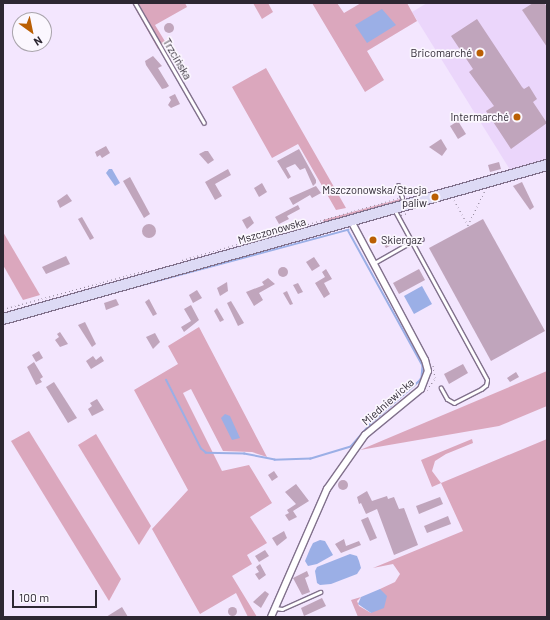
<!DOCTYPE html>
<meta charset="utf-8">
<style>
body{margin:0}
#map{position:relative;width:550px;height:620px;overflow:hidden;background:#f3e6fe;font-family:Barlow,sans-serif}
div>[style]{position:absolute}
.built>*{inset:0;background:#ebd6fb}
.green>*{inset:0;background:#dba7bd}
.water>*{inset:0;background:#9bafe6}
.stream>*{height:1.5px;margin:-0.75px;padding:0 0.75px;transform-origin:0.75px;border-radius:0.75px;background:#9bafe6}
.building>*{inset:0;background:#c0a5bc}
.round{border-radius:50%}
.path>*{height:1px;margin-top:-0.5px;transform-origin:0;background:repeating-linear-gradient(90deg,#8d8395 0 1px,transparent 0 4px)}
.roads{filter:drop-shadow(1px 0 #81718c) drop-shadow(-1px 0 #81718c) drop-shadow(0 1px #81718c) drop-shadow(0 -1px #81718c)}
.service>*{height:3px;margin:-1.5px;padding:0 1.5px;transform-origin:1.5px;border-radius:1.5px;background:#fff}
.minor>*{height:6px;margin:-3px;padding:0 3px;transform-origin:3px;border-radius:3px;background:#fff}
.primary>*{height:10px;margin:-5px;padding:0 5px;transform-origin:5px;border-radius:5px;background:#dddaf5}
.dots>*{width:11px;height:11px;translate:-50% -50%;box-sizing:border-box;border:2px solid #fbf7fe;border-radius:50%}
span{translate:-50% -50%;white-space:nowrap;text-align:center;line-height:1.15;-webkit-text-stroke:3.5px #fbf7fe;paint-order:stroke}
.poi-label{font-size:11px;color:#2d2732}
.right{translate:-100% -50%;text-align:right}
.left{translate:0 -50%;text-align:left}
.street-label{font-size:11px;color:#2d2732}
.frame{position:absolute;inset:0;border:4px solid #2d2732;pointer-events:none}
.north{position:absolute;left:12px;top:12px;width:40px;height:40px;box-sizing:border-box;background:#fbf7fe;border:1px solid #a9a4ac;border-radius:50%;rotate:147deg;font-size:11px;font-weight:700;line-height:16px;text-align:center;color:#2d2732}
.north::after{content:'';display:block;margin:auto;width:14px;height:18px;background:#ba5f04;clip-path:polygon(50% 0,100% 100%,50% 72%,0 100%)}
.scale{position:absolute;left:12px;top:590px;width:85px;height:18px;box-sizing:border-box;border:2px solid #2d2732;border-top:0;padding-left:5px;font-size:12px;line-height:14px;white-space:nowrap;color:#2d2732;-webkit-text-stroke:3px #fbf7fe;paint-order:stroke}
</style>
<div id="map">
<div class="built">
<div style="clip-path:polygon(427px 3px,547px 3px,547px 161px,512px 173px,412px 12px)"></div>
</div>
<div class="green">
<div style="clip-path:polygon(132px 3px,185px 3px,187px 7px,155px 25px,166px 43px,158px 49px)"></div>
<div style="clip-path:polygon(253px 3px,268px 3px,273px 12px,262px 19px)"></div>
<div style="clip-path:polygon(312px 3px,337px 3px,344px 13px,361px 3px,407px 3px,417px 21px,367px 51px,384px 80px,365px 92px)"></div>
<div style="clip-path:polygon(266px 68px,346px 208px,336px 210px,298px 144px,272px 158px,232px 87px)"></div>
<div style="clip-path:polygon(400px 199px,401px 204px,324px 224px,323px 220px)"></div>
<div style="clip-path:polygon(3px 232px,40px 295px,23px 300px,3px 265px)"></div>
<div style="clip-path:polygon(199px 327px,267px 457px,252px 452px,223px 451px,191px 389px,183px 393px,222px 471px,249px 465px,272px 503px,250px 517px,267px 543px,247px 555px,252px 564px,232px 576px,257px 617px,248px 617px,236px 593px,200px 614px,152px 529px,188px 490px,134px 390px,178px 364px,168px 346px)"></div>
<div style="clip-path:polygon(547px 371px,547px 406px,499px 426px,360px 450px)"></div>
<div style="clip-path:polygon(29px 431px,121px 579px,109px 601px,11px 441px)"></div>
<div style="clip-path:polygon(96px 434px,151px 526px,139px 545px,78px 445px)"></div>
<div style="clip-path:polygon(472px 439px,473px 443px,446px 454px,435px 461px,432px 471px,441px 483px,547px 439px,547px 617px,358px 617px,351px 600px,361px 597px,357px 601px,359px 606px,371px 613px,380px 589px,395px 582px,400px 574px,393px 564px,373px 568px,463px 531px,441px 483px,432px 487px,421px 460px)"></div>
</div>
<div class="water">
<div style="clip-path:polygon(382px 9px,396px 25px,367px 43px,355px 25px)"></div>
<div style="clip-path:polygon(109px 169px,112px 169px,120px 183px,115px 186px,106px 173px)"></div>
<div style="clip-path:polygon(422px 286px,432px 304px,414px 314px,404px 296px)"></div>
<div style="clip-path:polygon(225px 414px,230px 416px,240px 438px,232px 440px,221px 418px)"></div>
<div style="clip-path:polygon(320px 540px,325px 541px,333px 555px,317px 564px,308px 566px,305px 561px,310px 549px,313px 543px)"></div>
<div style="clip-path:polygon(350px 554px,357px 556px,359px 561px,361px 568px,357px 574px,331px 584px,320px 585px,317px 583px,315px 571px,317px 567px)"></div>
<div style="clip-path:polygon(380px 589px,387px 596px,384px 608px,371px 613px,358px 604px,361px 597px)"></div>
</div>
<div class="stream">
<div style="left:101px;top:296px;width:256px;rotate:-15deg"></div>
<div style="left:348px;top:230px;width:155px;rotate:61.1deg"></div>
<div style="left:423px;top:366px;width:12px;rotate:95deg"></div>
<div style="left:422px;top:378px;width:5px;rotate:127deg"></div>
<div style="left:419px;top:382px;width:64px;rotate:138.8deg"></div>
<div style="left:371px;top:424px;width:30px;rotate:131deg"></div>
<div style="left:351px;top:447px;width:42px;rotate:163.3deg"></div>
<div style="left:311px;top:459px;width:36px;rotate:178deg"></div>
<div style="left:275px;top:460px;width:31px;rotate:-169deg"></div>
<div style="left:245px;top:454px;width:39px;rotate:-179deg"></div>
<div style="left:206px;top:453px;width:6px;rotate:-141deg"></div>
<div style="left:201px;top:449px;width:77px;rotate:-116.9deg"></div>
</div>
<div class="building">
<div style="clip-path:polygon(533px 3px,544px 3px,547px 7px,547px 47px,522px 10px)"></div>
<div style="clip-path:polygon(477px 19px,522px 87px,524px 89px,529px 86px,537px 99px,533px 102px,547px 123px,511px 149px,486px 111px,494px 106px,469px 72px,473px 69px,451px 36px)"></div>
<div class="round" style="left:164px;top:23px;width:10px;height:10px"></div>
<div style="clip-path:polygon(153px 56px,162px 66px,158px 68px,169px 86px,166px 88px,162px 89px,146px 65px,145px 61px)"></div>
<div style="clip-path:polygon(175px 94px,180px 104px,171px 108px,168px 105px,171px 100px,169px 97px)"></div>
<div style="clip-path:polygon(458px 121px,466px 134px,458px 139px,450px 126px)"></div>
<div style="clip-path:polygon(441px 139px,447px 149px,442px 156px,429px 147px)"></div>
<div style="clip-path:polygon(106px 146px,110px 153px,102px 158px,100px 155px,97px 157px,95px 152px)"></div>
<div style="clip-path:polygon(299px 149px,316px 180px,316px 183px,313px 186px,305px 168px,300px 170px,295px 164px,286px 168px,291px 177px,288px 179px,277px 161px)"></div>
<div style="clip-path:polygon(205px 151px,208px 151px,214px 160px,208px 164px,199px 154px)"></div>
<div style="clip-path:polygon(499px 162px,501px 169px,490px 172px,488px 165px)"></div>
<div style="clip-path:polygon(228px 169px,231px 175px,215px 184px,222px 196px,215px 200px,205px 182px)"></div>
<div style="clip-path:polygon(130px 177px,150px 214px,144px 218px,123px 181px)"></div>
<div style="clip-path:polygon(522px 182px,534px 207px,530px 210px,513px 186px)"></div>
<div style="clip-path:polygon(262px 183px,267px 192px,259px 197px,254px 188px)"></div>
<div style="clip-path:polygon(316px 186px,321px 193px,312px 198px,310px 195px,293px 205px,289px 198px)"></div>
<div style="clip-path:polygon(67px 194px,72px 201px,60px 208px,57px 201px)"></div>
<div style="clip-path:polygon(298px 205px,300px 209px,287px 216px,289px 219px,279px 224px,275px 217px)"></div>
<div style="clip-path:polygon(250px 216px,254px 223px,247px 229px,242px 220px)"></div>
<div style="clip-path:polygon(82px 217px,94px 238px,90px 240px,78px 219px)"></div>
<div style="clip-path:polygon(483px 219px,545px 331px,491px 361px,429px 248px)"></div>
<div class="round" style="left:142px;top:224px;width:14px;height:14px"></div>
<div style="clip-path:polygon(394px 235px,397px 242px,386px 248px,382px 242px)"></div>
<div style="clip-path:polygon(66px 256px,70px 264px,46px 274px,42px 267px)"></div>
<div style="clip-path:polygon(314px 257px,320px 266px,312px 271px,306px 262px)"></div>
<div class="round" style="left:278px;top:267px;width:10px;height:10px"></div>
<div style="clip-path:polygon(326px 269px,332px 279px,324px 283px,330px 294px,324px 298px,315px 283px,325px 277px,322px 272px)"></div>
<div style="clip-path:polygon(419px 269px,425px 280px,399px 294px,393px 283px)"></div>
<div style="clip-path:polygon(268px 278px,275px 284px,259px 293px,263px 300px,254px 306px,246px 292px,264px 285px,262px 282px)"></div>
<div style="clip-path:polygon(227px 282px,228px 291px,220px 296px,217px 288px)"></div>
<div style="clip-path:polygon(298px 283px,303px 292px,298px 294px,293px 285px)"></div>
<div style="clip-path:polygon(197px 290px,202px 298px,193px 303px,189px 295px)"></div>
<div style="clip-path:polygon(287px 291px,293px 304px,290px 305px,283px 293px)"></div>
<div style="clip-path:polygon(116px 299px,119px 305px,106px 310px,104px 303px)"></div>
<div style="clip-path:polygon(149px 299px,157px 314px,153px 316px,145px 302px)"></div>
<div style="clip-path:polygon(231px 301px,244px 323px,238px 326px,227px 303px)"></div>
<div style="clip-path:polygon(191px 305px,199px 320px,184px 332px,181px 327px,191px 321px,184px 309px)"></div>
<div style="clip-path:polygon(217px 308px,224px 320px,220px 322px,214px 311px)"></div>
<div style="clip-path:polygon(85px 322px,96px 344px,92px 347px,78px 325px)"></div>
<div style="clip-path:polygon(60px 332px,68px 344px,60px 347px,55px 340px,59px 337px,57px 334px)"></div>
<div style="clip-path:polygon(155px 333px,160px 342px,153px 349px,146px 337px)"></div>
<div style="clip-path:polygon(39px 351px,43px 358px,36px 362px,32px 355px)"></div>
<div style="clip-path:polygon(93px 356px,96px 360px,101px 356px,104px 361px,91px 369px,86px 361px)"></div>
<div style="clip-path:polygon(34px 362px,43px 377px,40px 379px,42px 382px,36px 385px,27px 367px)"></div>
<div style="clip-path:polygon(463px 364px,468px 373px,449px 384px,444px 374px)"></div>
<div style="clip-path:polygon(516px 372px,519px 377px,510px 382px,507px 378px)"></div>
<div style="clip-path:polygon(54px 382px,77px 418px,68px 423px,46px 387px)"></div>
<div style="clip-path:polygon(97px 399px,104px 410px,92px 416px,88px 409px,92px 406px,90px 403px)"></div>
<div style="clip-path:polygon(274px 471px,278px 477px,272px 481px,268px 475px)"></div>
<div class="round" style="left:338px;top:480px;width:10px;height:10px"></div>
<div style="clip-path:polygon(296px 484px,309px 501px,293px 511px,297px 517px,289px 521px,285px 515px,289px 513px,287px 510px,296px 504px,285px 492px)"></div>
<div style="clip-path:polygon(367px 491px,372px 501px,387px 496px,388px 499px,394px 497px,399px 509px,404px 508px,418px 545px,394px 555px,377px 509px,366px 514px,361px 503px,359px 504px,357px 497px)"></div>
<div style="clip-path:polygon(440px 497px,443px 504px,419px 514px,416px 506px)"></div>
<div style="clip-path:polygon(448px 516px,451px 524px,427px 533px,424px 526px)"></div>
<div style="clip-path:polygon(368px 517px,377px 538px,370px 541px,361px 520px)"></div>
<div style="clip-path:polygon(284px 531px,287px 538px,277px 546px,272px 538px)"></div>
<div style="clip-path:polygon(344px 539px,346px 546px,359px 541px,361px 545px,341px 553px,335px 544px)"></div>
<div style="clip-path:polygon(265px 550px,269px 556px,259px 562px,255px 556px)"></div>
<div style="clip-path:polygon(260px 564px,266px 575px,259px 580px,255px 574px,259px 572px,256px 567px)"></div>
<div style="clip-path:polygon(307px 571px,309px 576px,305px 578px,310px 592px,302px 595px,293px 578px)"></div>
<div style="clip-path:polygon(265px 591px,269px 594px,261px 608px,253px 602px)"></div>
<div style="clip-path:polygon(322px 598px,326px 606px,304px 616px,301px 608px)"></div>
<div class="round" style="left:227.5px;top:606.5px;width:9px;height:9px"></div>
<div style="clip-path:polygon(122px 607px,128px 617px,106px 617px)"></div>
</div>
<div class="path">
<div style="left:454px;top:200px;width:29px;rotate:61deg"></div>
<div style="left:401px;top:215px;width:7px;rotate:-16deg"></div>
<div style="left:468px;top:225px;width:39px;rotate:-64deg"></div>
<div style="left:270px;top:235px;width:133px;rotate:-16.1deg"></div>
<div style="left:182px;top:260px;width:69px;rotate:-16.1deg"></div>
<div style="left:3px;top:309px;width:152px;rotate:-15.2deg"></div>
<div style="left:427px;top:390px;width:14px;rotate:-56deg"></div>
<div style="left:435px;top:378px;width:13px;rotate:-99deg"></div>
</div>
<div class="roads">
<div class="service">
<div style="left:135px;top:3px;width:138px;rotate:60.1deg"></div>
<div style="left:398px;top:185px;width:13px;rotate:72deg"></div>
<div style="left:395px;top:211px;width:192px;rotate:61.4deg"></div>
<div style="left:487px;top:380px;width:5px;rotate:101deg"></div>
<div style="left:486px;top:385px;width:6px;rotate:141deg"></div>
<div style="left:481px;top:389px;width:30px;rotate:153deg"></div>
<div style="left:454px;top:403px;width:8px;rotate:-150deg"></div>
<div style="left:447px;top:399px;width:13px;rotate:-119deg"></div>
<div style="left:374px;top:263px;width:43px;rotate:-29.6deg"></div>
<div style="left:411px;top:242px;width:11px;rotate:-15deg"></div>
<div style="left:275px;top:608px;width:7px;rotate:8deg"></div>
<div style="left:282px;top:609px;width:42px;rotate:-24.1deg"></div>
</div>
<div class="minor">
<div style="left:271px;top:617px;width:140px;rotate:-66.4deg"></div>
<div style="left:327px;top:489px;width:66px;rotate:-54.9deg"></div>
<div style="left:365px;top:435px;width:72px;rotate:-39.4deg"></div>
<div style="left:421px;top:389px;width:19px;rotate:-69deg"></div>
<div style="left:428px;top:371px;width:11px;rotate:-105deg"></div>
<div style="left:425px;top:360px;width:157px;rotate:-118deg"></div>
</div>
<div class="primary">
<div style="left:3px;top:319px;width:565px;rotate:-15.81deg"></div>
</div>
</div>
<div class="dots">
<div style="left:480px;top:53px;background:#ba5f04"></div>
<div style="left:517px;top:117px;background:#ba5f04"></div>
<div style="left:435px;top:197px;background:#ba5f04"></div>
<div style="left:373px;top:240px;background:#ba5f04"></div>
</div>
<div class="poi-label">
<span class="right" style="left:472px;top:53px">Bricomarché</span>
<span class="right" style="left:509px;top:117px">Intermarché</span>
<span class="right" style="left:427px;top:197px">Mszczonowska/Stacja<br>paliw</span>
<span class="left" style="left:381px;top:240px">Skiergaz</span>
</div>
<div class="street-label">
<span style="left:177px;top:59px;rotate:60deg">Trzcińska</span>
<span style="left:272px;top:231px;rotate:-16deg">Mszczonowska</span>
<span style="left:388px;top:402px;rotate:-41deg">Miedniewicka</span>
</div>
<div class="frame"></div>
<div class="north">N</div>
<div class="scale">100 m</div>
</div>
